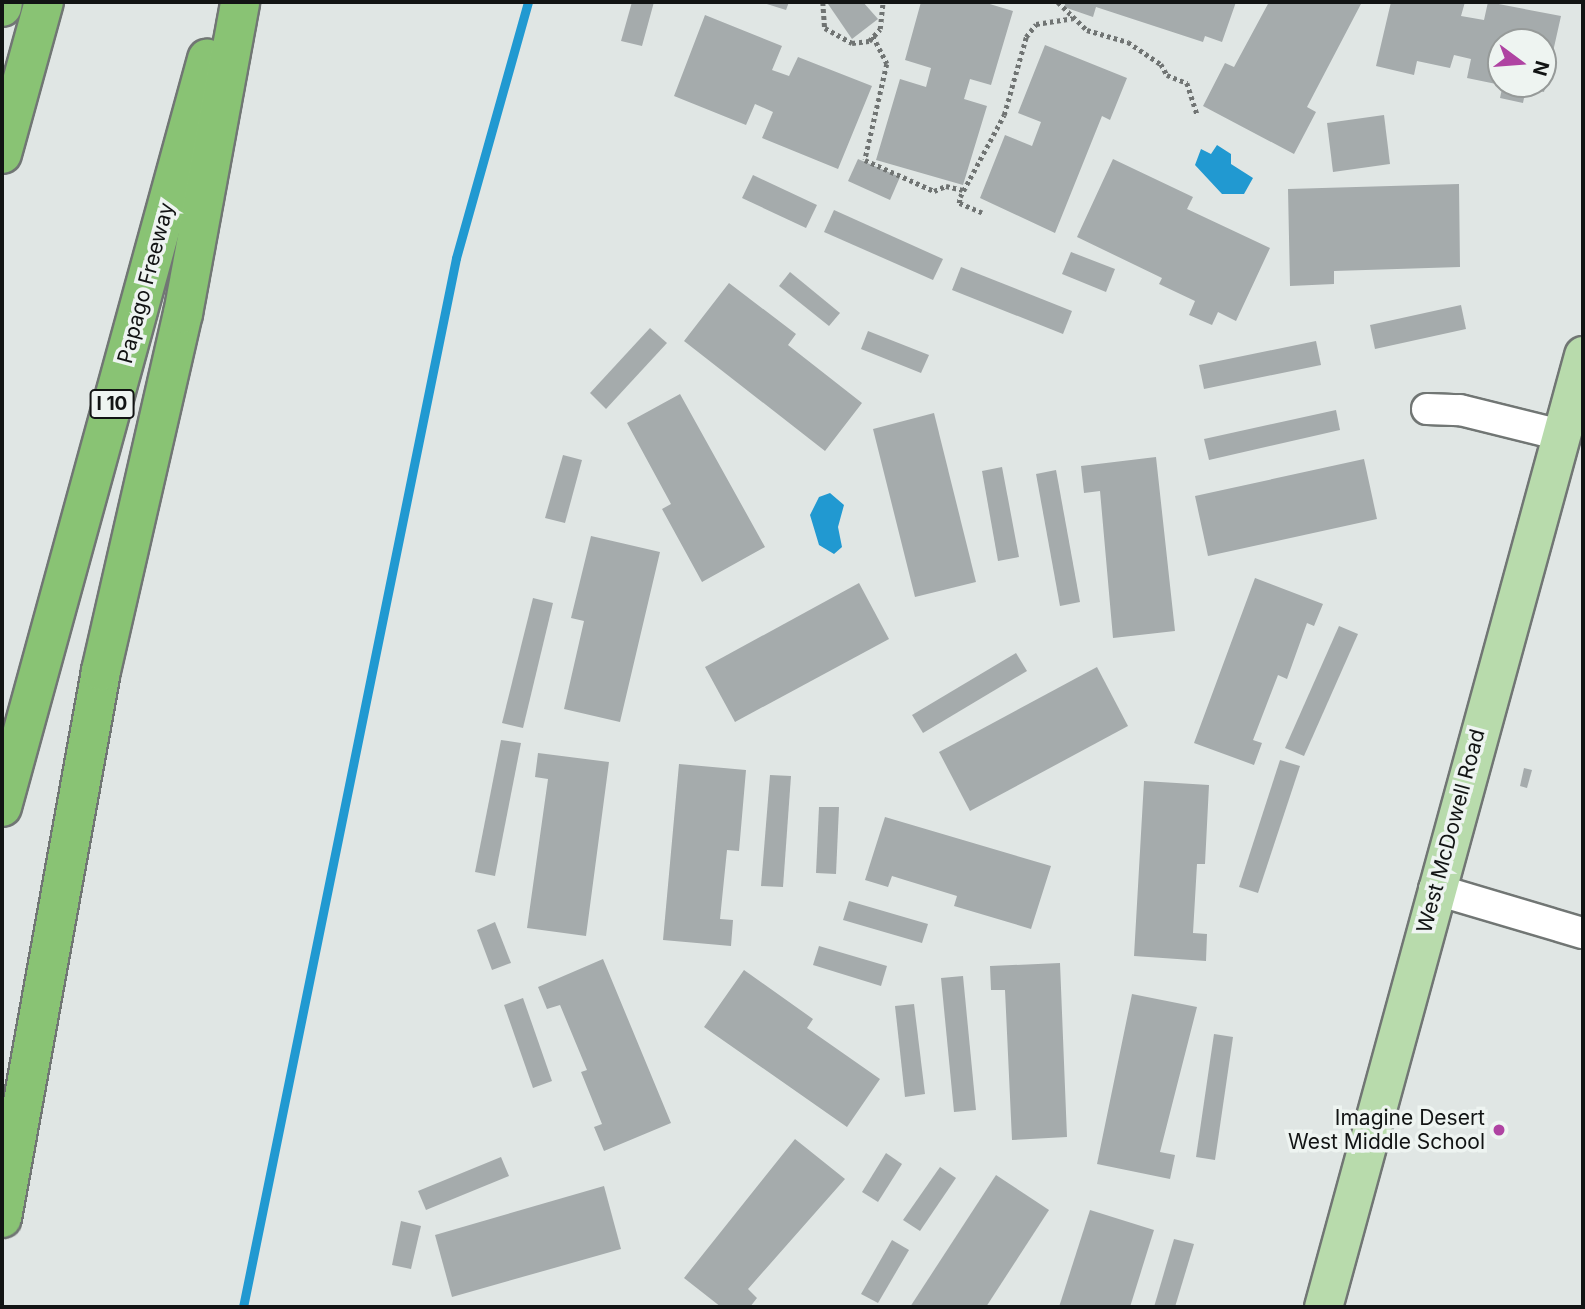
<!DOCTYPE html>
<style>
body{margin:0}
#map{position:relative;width:1585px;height:1309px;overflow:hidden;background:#e0e6e4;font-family:Inter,sans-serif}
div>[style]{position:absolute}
.water>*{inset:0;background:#2199d1}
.stream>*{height:9px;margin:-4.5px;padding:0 4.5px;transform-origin:4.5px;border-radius:4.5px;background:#2199d1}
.building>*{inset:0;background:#a5abac}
.path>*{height:4.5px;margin-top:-2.25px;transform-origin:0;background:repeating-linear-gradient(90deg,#707473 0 3.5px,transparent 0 7px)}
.roads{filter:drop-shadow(2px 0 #717674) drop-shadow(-2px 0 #717674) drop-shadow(0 2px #717674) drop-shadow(0 -2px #717674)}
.minor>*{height:30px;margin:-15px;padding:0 15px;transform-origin:15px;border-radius:15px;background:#fff}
.major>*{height:37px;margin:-18.5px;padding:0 18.5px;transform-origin:18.5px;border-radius:18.5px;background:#b8dbac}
.highway>*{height:38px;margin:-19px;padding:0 19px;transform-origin:19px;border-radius:19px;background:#89c374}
.dots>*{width:19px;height:19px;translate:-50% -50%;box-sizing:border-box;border:4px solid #eef4f1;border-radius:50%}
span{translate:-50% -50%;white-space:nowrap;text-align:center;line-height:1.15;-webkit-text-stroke:7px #eef4f1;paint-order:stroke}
.shield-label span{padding:2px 5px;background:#eef4f1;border:2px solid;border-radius:5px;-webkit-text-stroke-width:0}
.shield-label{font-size:19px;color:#121414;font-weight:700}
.street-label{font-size:21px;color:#121414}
.poi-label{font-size:21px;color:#121414}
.right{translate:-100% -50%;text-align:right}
.frame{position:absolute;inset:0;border:4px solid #121414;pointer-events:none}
.north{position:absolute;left:1487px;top:28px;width:70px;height:70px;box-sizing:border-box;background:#eef4f1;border:2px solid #969a99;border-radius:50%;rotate:106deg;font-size:19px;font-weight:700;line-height:28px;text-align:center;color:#121414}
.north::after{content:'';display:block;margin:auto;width:24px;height:32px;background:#af43a2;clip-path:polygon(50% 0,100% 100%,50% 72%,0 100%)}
</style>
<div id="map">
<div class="water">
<div style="clip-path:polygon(1217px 145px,1231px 154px,1231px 164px,1253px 178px,1244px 194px,1222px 194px,1195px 165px,1201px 149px,1211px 154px)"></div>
<div style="clip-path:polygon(830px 493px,844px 505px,838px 527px,842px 547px,834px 554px,819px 545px,810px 515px,819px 497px)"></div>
</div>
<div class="stream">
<div style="left:243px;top:1307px;width:1070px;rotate:-78.52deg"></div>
<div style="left:456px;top:258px;width:266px;rotate:-74.3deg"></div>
</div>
<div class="building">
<div style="clip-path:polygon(632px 2px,654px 2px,642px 46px,621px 41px)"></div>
<div style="clip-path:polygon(760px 2px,789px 2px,786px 10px)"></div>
<div style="clip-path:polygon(863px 2px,878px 19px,852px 39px,828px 4px)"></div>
<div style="clip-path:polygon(921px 2px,983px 2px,1013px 11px,991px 85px,970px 79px,964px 99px,987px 106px,963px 185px,876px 160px,900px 79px,926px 87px,931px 68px,905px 60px)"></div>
<div style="clip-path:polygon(1066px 2px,1236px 2px,1222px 42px,1205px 36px,1203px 42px,1096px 7px,1093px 17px,1064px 7px)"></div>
<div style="clip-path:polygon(1269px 2px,1362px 2px,1307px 107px,1316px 112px,1294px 154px,1203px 106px,1225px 63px,1234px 67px)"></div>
<div style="clip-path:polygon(1391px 2px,1465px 2px,1461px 16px,1484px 20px,1488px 2px,1561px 16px,1544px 92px,1526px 88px,1523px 103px,1500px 98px,1503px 84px,1543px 84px,1543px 42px,1501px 42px,1501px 85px,1467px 78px,1471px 59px,1454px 55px,1450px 68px,1417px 61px,1414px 75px,1376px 66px)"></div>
<div style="clip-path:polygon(705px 15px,782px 46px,772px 70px,789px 76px,798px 57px,872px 86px,838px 169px,762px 138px,773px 112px,755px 104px,746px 125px,674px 96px)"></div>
<div style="clip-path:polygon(1045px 45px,1127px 78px,1110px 120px,1102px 116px,1055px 233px,980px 198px,1005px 135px,1032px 146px,1041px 122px,1018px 113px)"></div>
<div style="clip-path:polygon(1384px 115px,1390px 164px,1333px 172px,1327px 123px)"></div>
<div style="clip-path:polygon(858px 159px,900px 177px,890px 200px,848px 181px)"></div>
<div style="clip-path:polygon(1113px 159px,1193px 197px,1187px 209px,1270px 248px,1236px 321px,1218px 312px,1212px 325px,1189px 315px,1195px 301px,1159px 284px,1162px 278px,1077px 237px)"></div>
<div style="clip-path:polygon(753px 175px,817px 205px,806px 228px,742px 198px)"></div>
<div style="clip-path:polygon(1459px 184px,1460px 267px,1334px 271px,1334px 284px,1290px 286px,1288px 189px)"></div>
<div style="clip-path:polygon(834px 210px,943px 259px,933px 280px,824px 232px)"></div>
<div style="clip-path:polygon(1071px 252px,1115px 269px,1106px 292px,1062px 274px)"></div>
<div style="clip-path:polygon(961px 267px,1072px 311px,1063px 334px,952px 290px)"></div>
<div style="clip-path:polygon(790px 272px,840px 313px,829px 326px,779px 286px)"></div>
<div style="clip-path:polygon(729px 283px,796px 334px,788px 345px,862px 403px,825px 451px,684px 341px)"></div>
<div style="clip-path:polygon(1461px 305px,1466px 329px,1375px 349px,1370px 325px)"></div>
<div style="clip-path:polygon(650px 328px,667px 343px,606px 409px,590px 393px)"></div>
<div style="clip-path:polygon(868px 331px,929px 355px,921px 373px,861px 349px)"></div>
<div style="clip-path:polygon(1316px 341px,1321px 365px,1204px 389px,1199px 365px)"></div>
<div style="clip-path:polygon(680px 394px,765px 547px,702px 582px,662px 509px,671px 504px,627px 423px)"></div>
<div style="clip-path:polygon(1336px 410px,1340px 430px,1209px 460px,1204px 439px)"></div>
<div style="clip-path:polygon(934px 413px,976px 582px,915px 597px,873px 429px)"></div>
<div style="clip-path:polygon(563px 455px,582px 460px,565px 523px,545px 518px)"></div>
<div style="clip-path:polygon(1156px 457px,1175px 631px,1113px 638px,1100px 491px,1084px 493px,1081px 466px)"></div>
<div style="clip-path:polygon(1364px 459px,1377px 519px,1208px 556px,1195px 496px)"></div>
<div style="clip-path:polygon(1002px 467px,1019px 557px,998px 561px,982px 471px)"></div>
<div style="clip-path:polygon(1056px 470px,1080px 602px,1060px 606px,1036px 474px)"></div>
<div style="clip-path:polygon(591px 536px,660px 552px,620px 722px,564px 709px,584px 621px,571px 618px)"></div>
<div style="clip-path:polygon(1255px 578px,1323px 604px,1314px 626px,1307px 623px,1287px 679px,1278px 675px,1253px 740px,1262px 743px,1254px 765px,1194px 743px)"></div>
<div style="clip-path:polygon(859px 583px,889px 639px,735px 722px,705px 667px)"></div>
<div style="clip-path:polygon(533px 598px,553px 603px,523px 728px,502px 723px)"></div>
<div style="clip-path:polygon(1339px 626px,1358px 634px,1304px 756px,1285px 748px)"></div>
<div style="clip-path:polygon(1016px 653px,1027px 671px,923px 733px,912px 715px)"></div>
<div style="clip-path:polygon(1097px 667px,1128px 726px,970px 811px,939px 752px)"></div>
<div style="clip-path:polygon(501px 740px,521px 743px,495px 876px,475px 872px)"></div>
<div style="clip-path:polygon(538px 753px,609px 762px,586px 936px,527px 928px,548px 779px,535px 777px)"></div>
<div style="clip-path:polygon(1280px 760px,1300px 766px,1258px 893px,1239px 887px)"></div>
<div style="clip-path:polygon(679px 764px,746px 770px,739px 851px,727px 850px,720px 919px,733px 920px,731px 946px,663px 940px)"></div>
<div style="clip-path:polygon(1524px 768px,1532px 770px,1527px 788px,1520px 786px)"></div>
<div style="clip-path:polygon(770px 775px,791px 776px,783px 887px,761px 886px)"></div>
<div style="clip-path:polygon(1144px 781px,1209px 785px,1205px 864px,1197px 864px,1193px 933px,1207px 934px,1206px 961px,1134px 956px)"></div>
<div style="clip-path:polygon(819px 807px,839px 807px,836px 874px,816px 873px)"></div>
<div style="clip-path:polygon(885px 817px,1051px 866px,1031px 929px,954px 906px,957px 896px,892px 876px,888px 887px,865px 880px)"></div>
<div style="clip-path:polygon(849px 901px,928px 924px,922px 943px,843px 920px)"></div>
<div style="clip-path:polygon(495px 922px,511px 963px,492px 970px,477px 930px)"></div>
<div style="clip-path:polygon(819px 946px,887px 966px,881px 986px,813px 965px)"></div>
<div style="clip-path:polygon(603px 959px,671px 1123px,604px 1151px,594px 1127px,602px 1124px,581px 1072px,587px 1070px,560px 1005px,547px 1009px,538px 987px)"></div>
<div style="clip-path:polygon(1060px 963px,1067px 1137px,1012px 1140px,1005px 990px,991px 990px,990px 966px)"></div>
<div style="clip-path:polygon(744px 970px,813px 1019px,807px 1028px,880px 1079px,847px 1127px,704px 1027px)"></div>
<div style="clip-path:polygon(963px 976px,976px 1110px,954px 1112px,941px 978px)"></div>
<div style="clip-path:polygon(1132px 994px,1197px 1007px,1160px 1152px,1175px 1155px,1170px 1179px,1097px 1164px)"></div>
<div style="clip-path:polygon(523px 998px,552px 1081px,533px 1088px,504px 1005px)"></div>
<div style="clip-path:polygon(914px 1004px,925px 1094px,905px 1097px,895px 1006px)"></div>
<div style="clip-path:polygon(1214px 1034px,1233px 1037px,1215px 1160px,1196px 1157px)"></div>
<div style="clip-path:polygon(795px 1139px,845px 1179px,748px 1289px,757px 1298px,750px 1307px,721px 1307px,684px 1278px)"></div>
<div style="clip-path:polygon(886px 1153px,902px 1164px,878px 1202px,862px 1192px)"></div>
<div style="clip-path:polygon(501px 1157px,509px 1176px,426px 1210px,418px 1191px)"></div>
<div style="clip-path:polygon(940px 1167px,956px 1178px,920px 1231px,903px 1220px)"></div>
<div style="clip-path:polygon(996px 1175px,1049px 1210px,986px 1307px,910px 1307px)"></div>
<div style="clip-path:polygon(604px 1186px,621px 1249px,452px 1297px,435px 1235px)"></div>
<div style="clip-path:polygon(1090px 1210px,1154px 1230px,1130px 1307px,1059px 1307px)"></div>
<div style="clip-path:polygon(401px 1221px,421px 1226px,411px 1269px,392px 1265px)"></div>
<div style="clip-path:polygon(1174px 1239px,1194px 1244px,1175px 1307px,1154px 1307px)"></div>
<div style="clip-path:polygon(892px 1240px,909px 1250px,878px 1303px,861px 1294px)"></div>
</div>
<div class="path">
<div style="left:823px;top:2px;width:26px;rotate:86deg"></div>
<div style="left:825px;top:28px;width:31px;rotate:29deg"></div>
<div style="left:852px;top:43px;width:17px;rotate:-7deg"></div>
<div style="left:869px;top:41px;width:16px;rotate:-47deg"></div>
<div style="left:880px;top:29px;width:27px;rotate:-84deg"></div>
<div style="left:1058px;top:2px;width:40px;rotate:44deg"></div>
<div style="left:1087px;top:30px;width:43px;rotate:16.3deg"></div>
<div style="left:1128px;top:42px;width:40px;rotate:34deg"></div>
<div style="left:1161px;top:64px;width:13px;rotate:61deg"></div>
<div style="left:1167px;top:75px;width:22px;rotate:22deg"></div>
<div style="left:1187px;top:83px;width:33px;rotate:72deg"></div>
<div style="left:873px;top:36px;width:31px;rotate:63deg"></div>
<div style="left:887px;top:64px;width:98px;rotate:102.9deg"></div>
<div style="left:865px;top:160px;width:76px;rotate:24.2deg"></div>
<div style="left:934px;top:191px;width:13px;rotate:-23deg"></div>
<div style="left:946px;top:186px;width:17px;rotate:13deg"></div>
<div style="left:982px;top:213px;width:25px;rotate:-157deg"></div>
<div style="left:959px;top:203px;width:6px;rotate:-81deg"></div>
<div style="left:960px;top:197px;width:93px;rotate:-61.8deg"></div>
<div style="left:1004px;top:115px;width:81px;rotate:-74.2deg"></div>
<div style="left:1026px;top:37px;width:16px;rotate:-52deg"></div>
<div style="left:1036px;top:24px;width:37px;rotate:-9deg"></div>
</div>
<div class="roads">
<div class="minor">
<div style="left:1427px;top:409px;width:33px;rotate:2deg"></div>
<div style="left:1460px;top:410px;width:104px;rotate:13.9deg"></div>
<div style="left:1434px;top:889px;width:155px;rotate:16.5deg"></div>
</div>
<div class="major">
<div style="left:1323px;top:1307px;width:987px;rotate:-74.72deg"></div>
</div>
<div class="highway">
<div style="left:2px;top:7px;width:5px;rotate:-79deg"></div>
<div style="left:2px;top:154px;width:158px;rotate:-74.6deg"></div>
<div style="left:2px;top:807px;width:776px;rotate:-74.67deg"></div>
<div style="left:2px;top:1218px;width:556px;rotate:-79.74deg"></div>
<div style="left:101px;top:671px;width:366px;rotate:-77.1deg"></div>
<div style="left:183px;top:314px;width:317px;rotate:-79.6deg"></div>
</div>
</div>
<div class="dots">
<div style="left:1499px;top:1130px;background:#af43a2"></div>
</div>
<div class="shield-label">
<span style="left:112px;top:404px">I 10</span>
</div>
<div class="street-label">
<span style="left:146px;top:283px;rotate:-75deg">Papago Freeway</span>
<span style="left:1451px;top:831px;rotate:-75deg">West McDowell Road</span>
</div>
<div class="poi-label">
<span class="right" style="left:1485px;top:1130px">Imagine Desert<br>West Middle School</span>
</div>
<div class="frame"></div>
<div class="north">N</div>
</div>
